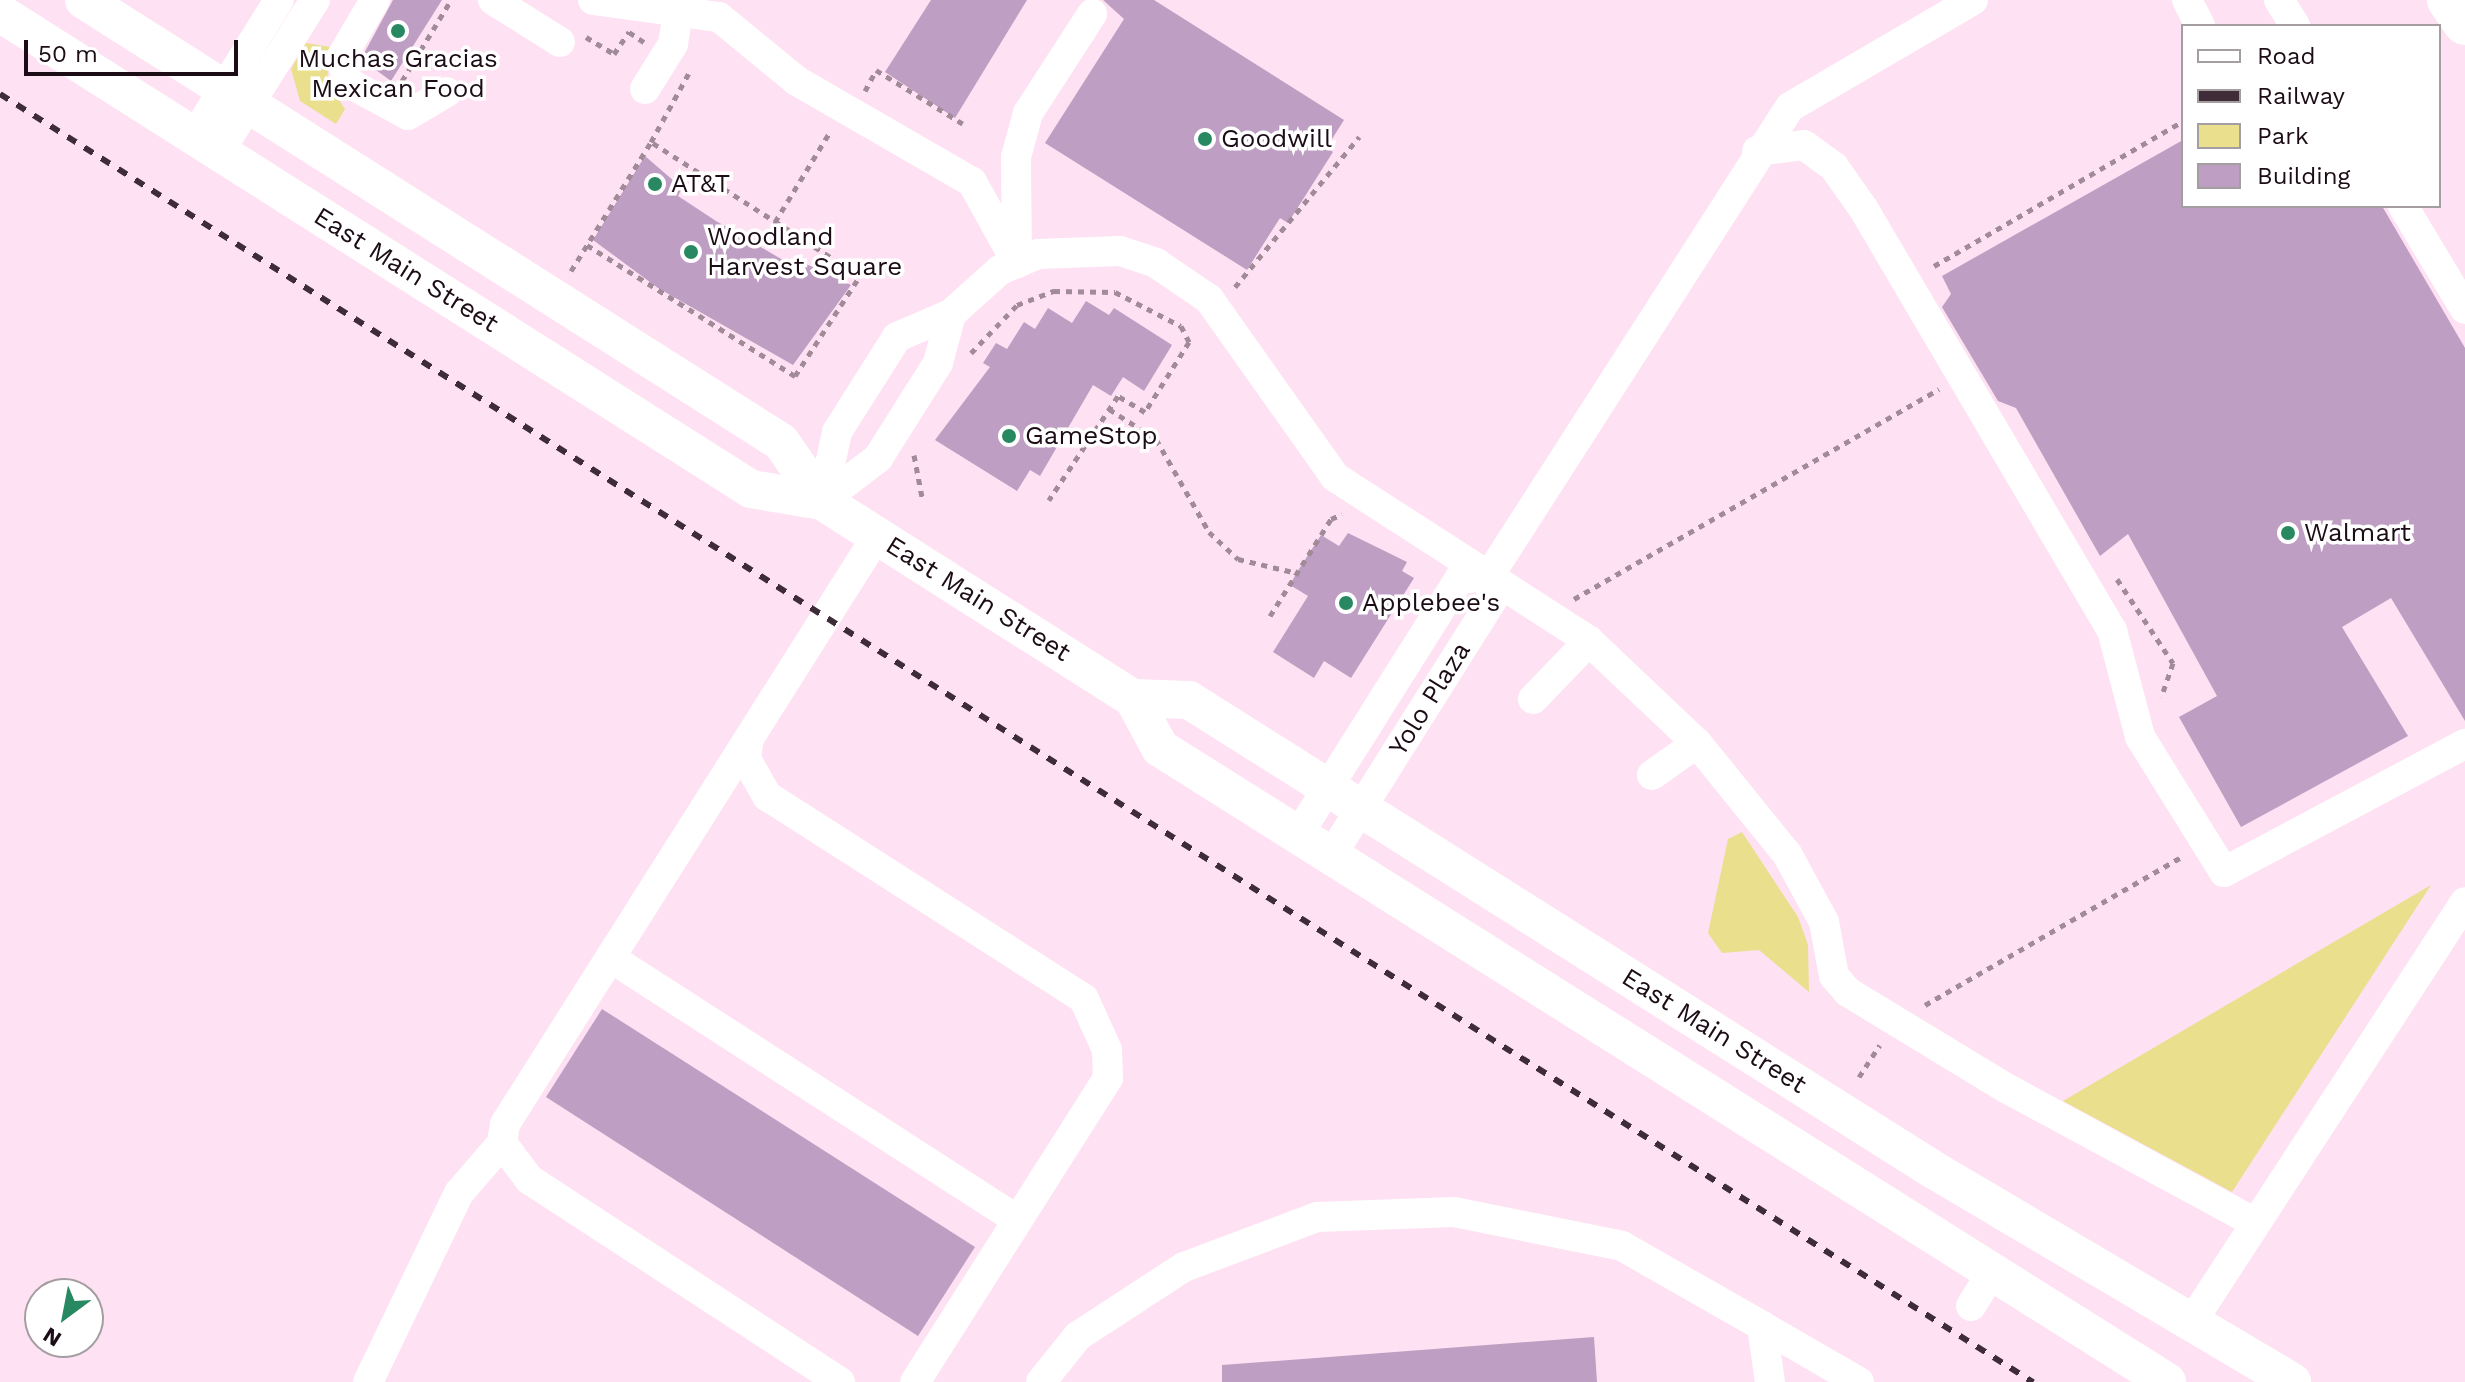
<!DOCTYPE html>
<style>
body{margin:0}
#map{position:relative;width:2465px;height:1382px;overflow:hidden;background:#fee1f2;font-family:"Work Sans",sans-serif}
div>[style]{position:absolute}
.green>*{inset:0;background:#eadf8d}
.building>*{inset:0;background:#be9ec3}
.path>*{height:5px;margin-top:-2.5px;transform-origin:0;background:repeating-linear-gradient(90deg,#a28b98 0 6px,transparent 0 12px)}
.minor>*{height:30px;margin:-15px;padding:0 15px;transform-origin:15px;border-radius:15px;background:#fff}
.major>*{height:38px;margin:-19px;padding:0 19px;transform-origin:19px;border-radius:19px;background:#fff}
.highway>*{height:44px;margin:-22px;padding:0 22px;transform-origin:22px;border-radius:22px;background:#fff}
.rail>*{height:6px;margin-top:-3px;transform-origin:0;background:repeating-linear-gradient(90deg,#3e2d38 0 10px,transparent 0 20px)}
.dots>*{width:22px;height:22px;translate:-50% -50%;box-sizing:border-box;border:4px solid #fff;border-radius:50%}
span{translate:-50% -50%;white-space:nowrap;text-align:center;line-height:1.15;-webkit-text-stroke:7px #fff;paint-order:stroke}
.poi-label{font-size:26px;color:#1b0c15}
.left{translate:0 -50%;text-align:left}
.street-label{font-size:26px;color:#1b0c15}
.legend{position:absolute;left:2181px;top:24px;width:260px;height:184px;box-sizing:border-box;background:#fff;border:2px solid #a49ea1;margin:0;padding:10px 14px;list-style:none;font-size:24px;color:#1b0c15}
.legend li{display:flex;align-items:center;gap:16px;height:40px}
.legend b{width:40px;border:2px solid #a49ea1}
.north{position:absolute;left:24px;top:1278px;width:80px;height:80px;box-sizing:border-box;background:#fff;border:2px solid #a49ea1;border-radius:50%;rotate:212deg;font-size:22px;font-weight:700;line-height:32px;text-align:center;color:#1b0c15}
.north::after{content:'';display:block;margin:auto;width:28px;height:36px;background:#288861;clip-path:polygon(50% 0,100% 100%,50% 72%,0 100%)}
.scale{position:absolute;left:24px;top:40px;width:214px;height:36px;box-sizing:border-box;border:4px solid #1b0c15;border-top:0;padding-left:10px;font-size:24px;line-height:28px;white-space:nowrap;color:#1b0c15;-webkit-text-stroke:6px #fff;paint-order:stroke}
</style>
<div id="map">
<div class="green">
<div style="clip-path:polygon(306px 43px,330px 47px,327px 82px,345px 109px,336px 124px,300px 101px,291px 69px)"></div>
<div style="clip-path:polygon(1742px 832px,1798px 917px,1808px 945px,1809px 992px,1759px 950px,1722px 953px,1708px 933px,1728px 839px)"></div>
<div style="clip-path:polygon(2431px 885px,2232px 1192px,2063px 1101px)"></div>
</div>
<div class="building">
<div style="clip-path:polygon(393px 0,442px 0,391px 81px,361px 59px)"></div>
<div style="clip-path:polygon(931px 0,1027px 0,955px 118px,885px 72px)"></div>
<div style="clip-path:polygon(1103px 0,1154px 0,1344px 120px,1327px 147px,1333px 152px,1288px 223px,1280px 218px,1247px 270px,1045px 143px,1124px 19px)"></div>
<div style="clip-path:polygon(2183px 140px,2183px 206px,2382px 206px,2465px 348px,2465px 721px,2391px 598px,2342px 627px,2408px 736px,2241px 827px,2179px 717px,2217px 696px,2128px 534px,2100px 556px,2016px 408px,1998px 401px,1942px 307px,1951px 294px,1942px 276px)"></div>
<div style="clip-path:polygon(645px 156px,682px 188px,678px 196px,716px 221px,800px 270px,804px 263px,851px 285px,793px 365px,658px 288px,593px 240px)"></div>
<div style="clip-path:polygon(1086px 301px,1109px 315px,1114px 308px,1172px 345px,1144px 391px,1123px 377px,1111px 396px,1093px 385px,1040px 476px,1030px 470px,1017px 491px,935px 440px,990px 367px,983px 363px,996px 343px,1007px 349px,1024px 322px,1035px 329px,1048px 308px,1072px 323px)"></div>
<div style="clip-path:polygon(1348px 533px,1407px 562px,1402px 571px,1414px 578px,1351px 678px,1324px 661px,1314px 678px,1273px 652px,1308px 596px,1290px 585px,1297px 572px,1321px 535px,1339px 546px)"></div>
<div style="clip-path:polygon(602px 1009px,975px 1247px,918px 1336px,546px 1097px)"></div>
<div style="clip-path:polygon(1594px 1337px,1597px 1382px,1222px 1382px,1222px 1365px)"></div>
</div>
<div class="path">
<div style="left:586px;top:37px;width:33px;rotate:31deg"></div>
<div style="left:614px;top:54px;width:27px;rotate:-56deg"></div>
<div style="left:629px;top:32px;width:18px;rotate:34deg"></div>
<div style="left:402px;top:81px;width:95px;rotate:-58.8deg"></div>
<div style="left:865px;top:91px;width:24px;rotate:-62deg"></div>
<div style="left:876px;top:70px;width:102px;rotate:31.8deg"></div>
<div style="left:775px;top:222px;width:105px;rotate:-58.6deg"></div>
<div style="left:587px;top:245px;width:246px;rotate:32.2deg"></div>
<div style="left:795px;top:376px;width:119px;rotate:-57deg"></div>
<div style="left:860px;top:276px;width:248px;rotate:-147.3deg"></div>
<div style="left:651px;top:142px;width:81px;rotate:-61.2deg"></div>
<div style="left:1934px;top:266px;width:288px;rotate:-30.2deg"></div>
<div style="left:571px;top:271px;width:152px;rotate:-58.2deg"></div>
<div style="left:1235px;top:287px;width:195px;rotate:-50.4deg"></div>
<div style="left:971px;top:353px;width:66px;rotate:-46.2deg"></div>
<div style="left:1017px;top:305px;width:40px;rotate:-21deg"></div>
<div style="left:1054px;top:291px;width:61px;rotate:0.9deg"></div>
<div style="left:1115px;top:292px;width:74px;rotate:27.3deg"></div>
<div style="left:1181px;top:326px;width:18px;rotate:63deg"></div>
<div style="left:1189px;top:342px;width:83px;rotate:122.2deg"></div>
<div style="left:1145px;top:412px;width:31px;rotate:-149deg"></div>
<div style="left:1118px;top:396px;width:125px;rotate:123.6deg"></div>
<div style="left:1109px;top:409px;width:56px;rotate:32.6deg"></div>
<div style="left:1156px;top:439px;width:107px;rotate:60.3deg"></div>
<div style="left:1209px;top:532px;width:40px;rotate:43deg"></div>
<div style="left:1238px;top:559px;width:61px;rotate:13.3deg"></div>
<div style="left:914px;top:455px;width:43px;rotate:79.2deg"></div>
<div style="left:2117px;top:579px;width:101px;rotate:56.3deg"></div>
<div style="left:2173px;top:663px;width:36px;rotate:109deg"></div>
<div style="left:1574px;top:599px;width:421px;rotate:-29.9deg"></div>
<div style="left:1270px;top:616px;width:115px;rotate:-57.8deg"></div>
<div style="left:1331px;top:519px;width:12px;rotate:-24deg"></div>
<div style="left:1925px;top:1005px;width:298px;rotate:-30deg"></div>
<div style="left:1859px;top:1077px;width:38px;rotate:-57deg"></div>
</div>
<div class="minor">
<div style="left:375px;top:0;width:65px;rotate:120.5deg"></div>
<div style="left:342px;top:56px;width:26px;rotate:79deg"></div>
<div style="left:347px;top:82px;width:69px;rotate:28.4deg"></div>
<div style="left:408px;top:115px;width:45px;rotate:-30.5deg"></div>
<div style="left:493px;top:0;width:79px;rotate:32.1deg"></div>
<div style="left:593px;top:0;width:127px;rotate:7.7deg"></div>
<div style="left:719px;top:17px;width:101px;rotate:39.4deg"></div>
<div style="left:797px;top:81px;width:202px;rotate:30deg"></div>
<div style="left:972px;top:182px;width:93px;rotate:60.9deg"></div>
<div style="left:2187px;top:0;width:29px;rotate:63deg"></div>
<div style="left:2279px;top:0;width:31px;rotate:58deg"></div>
<div style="left:645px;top:89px;width:53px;rotate:-58.1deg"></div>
<div style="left:673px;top:44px;width:32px;rotate:-81deg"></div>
<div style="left:194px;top:137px;width:161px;rotate:-58.2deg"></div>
<div style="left:1757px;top:151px;width:47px;rotate:-7.3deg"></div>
<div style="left:1804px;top:145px;width:37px;rotate:36deg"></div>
<div style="left:1834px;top:167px;width:50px;rotate:54.7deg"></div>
<div style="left:1863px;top:208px;width:490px;rotate:59.5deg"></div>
<div style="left:2112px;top:630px;width:111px;rotate:75.3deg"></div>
<div style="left:2140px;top:737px;width:159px;rotate:58.1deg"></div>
<div style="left:2224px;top:872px;width:273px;rotate:-28deg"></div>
<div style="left:219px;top:152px;width:180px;rotate:-57.7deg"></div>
<div style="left:2403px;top:206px;width:120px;rotate:59deg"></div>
<div style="left:1017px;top:261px;width:104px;rotate:-90.6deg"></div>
<div style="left:1016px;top:157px;width:46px;rotate:-74.7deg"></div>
<div style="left:1028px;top:113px;width:118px;rotate:-57.1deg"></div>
<div style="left:822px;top:501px;width:71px;rotate:-77.7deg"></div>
<div style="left:837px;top:432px;width:112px;rotate:-57.7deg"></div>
<div style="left:897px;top:337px;width:59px;rotate:-23.1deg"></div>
<div style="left:951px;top:314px;width:66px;rotate:-41.9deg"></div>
<div style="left:1000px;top:270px;width:41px;rotate:-22.8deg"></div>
<div style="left:1038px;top:254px;width:82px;rotate:-2.1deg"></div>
<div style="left:1120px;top:251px;width:38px;rotate:18deg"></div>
<div style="left:1156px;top:263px;width:64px;rotate:34.2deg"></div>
<div style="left:1209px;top:299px;width:218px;rotate:54.7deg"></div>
<div style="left:1335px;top:477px;width:302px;rotate:32.8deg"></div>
<div style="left:1589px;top:641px;width:149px;rotate:43.4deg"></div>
<div style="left:1697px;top:743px;width:143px;rotate:51deg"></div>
<div style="left:1787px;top:854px;width:77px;rotate:61.4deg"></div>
<div style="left:1824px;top:922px;width:55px;rotate:79.5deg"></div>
<div style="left:1834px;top:976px;width:21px;rotate:49deg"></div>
<div style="left:1848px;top:992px;width:185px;rotate:31.3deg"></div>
<div style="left:2006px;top:1088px;width:282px;rotate:28.4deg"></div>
<div style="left:822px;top:501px;width:71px;rotate:-37.5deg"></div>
<div style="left:878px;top:458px;width:112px;rotate:-57.7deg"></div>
<div style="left:938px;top:363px;width:51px;rotate:-75.1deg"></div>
<div style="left:1489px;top:576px;width:557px;rotate:-57.31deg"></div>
<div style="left:1790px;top:107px;width:212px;rotate:-30.3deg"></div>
<div style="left:1533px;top:699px;width:81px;rotate:-46deg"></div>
<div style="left:748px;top:744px;width:15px;rotate:98deg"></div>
<div style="left:746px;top:759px;width:43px;rotate:60.4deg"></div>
<div style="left:767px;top:796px;width:376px;rotate:32.6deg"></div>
<div style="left:1084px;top:999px;width:56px;rotate:65.7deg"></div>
<div style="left:1107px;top:1050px;width:28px;rotate:88deg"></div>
<div style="left:1108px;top:1078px;width:360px;rotate:122.4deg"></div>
<div style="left:1652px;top:775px;width:55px;rotate:-35.4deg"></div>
<div style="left:1298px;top:835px;width:302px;rotate:-57.8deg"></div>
<div style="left:1459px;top:579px;width:30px;rotate:-6deg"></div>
<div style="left:1331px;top:856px;width:302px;rotate:-57.8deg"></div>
<div style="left:1492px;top:600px;width:24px;rotate:-97deg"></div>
<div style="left:611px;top:958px;width:484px;rotate:32.8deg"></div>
<div style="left:1971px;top:1306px;width:39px;rotate:-58deg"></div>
<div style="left:2191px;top:1323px;width:502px;rotate:-56.94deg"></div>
<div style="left:368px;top:1382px;width:210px;rotate:-64.3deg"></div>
<div style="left:459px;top:1193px;width:66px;rotate:-49.3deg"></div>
<div style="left:840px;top:1382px;width:371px;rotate:-146.9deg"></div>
<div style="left:529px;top:1179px;width:45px;rotate:-126.9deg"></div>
<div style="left:502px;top:1143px;width:19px;rotate:-81deg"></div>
<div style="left:505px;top:1124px;width:696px;rotate:-57.68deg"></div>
<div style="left:1041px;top:1382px;width:59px;rotate:-51.2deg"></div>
<div style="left:1078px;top:1336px;width:126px;rotate:-33.1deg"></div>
<div style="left:1184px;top:1267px;width:142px;rotate:-20.6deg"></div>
<div style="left:1317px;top:1217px;width:137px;rotate:-2.1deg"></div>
<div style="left:1454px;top:1212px;width:171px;rotate:11.4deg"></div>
<div style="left:1622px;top:1246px;width:161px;rotate:29.7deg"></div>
<div style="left:1770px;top:1382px;width:57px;rotate:-98.1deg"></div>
<div style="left:1762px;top:1326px;width:112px;rotate:30deg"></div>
</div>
<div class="major">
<div style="left:84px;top:0;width:825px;rotate:32.38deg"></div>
<div style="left:781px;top:442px;width:72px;rotate:55.2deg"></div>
<div style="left:822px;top:501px;width:368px;rotate:32.4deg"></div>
<div style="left:1133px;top:698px;width:56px;rotate:2deg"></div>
<div style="left:1189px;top:700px;width:881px;rotate:32.25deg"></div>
<div style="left:1934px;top:1170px;width:416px;rotate:30.6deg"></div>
<div style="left:0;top:13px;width:889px;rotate:32.37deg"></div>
<div style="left:751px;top:489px;width:72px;rotate:9.6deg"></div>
<div style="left:1133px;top:698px;width:57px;rotate:61.6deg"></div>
<div style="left:1160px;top:748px;width:1190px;rotate:32.19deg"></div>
</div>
<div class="highway">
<div style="left:2449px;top:0;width:28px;rotate:55deg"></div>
</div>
<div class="rail">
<div style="left:0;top:94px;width:2407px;rotate:32.36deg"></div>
</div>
<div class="dots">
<div style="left:398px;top:31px;background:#288861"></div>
<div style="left:1205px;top:139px;background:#288861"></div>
<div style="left:655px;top:184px;background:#288861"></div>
<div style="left:691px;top:252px;background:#288861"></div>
<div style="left:1009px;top:436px;background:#288861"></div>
<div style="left:2288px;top:533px;background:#288861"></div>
<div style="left:1346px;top:603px;background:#288861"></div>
</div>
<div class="poi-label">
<span style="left:398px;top:74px">Muchas Gracias<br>Mexican Food</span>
<span class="left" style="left:1221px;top:139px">Goodwill</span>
<span class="left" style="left:671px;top:184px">AT&amp;T</span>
<span class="left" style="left:707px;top:252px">Woodland<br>Harvest Square</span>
<span class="left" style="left:1025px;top:436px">GameStop</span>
<span class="left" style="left:2304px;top:533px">Walmart</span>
<span class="left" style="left:1362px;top:603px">Applebee's</span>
</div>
<div class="street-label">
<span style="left:406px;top:270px;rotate:32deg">East Main Street</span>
<span style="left:978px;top:599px;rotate:32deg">East Main Street</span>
<span style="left:1430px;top:699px;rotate:-58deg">Yolo Plaza</span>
<span style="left:1714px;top:1031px;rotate:32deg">East Main Street</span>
</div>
<ul class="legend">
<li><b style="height:10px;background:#fff"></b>Road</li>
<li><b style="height:10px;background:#3e2d38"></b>Railway</li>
<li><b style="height:22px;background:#eadf8d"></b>Park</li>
<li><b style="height:22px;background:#be9ec3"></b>Building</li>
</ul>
<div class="north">N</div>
<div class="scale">50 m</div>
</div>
